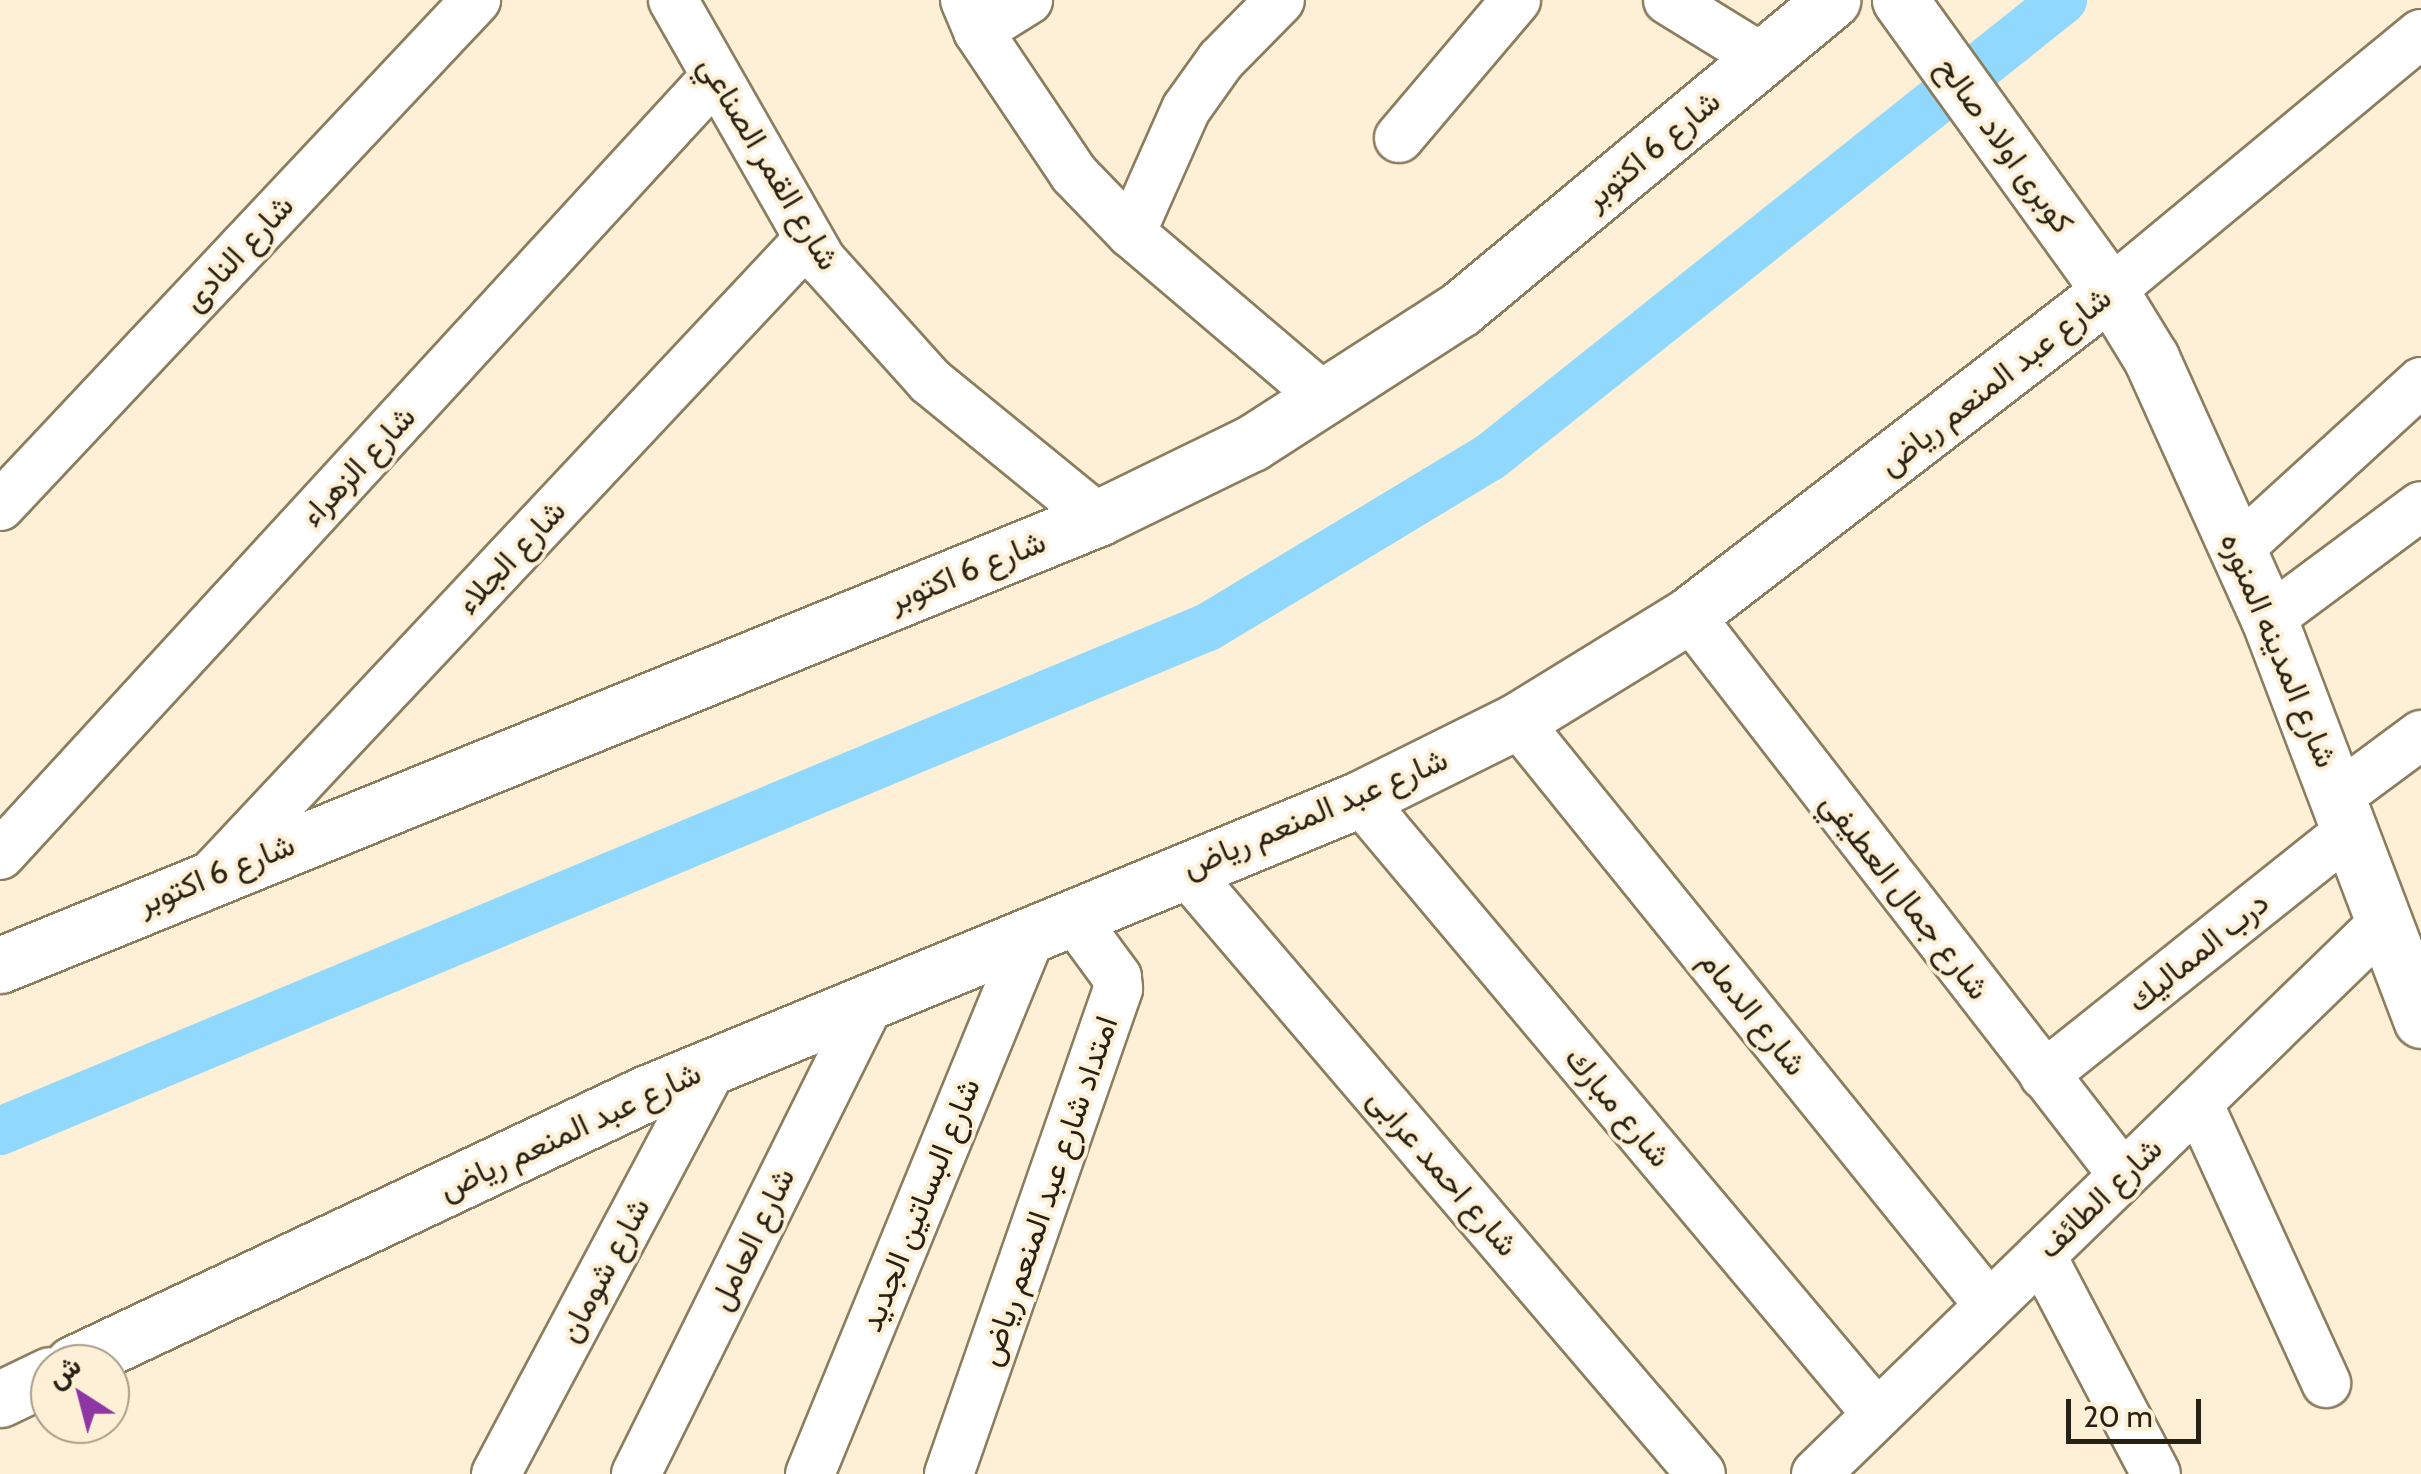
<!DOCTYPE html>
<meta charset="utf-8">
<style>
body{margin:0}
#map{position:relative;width:2421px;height:1474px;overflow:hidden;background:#fdf0d6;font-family:Cabin,Vazirmatn,sans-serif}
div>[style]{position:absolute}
.canal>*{height:48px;margin:-24px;padding:0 24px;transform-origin:24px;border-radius:24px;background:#90d8fd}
.roads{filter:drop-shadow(2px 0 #8b7d5e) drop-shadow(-2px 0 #8b7d5e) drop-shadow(0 2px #8b7d5e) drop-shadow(0 -2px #8b7d5e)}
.minor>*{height:48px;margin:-24px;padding:0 24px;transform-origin:24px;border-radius:24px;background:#fff}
.tertiary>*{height:55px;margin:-27.5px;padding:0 27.5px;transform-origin:27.5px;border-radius:27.5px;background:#fff}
.secondary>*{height:55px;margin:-27.5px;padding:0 27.5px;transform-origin:27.5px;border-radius:27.5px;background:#fff}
span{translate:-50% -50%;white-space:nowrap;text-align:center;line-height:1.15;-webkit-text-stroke:8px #fdf0d6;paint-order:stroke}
.street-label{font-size:32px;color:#272114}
.north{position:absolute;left:30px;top:1344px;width:100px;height:100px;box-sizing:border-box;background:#fdf0d6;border:2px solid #a79d88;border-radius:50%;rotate:324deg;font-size:28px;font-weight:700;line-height:40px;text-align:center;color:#272114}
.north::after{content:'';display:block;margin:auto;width:35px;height:45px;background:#8e36a3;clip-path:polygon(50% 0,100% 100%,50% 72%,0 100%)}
.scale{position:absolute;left:2066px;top:1399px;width:135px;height:45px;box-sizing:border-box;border:5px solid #272114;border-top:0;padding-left:12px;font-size:30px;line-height:35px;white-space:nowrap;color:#272114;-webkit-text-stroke:8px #fdf0d6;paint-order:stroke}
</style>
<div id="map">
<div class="canal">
<div style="left:0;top:1131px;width:1309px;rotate:-22.65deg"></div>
<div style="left:1208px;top:627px;width:329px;rotate:-31.1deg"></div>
<div style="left:1490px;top:457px;width:733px;rotate:-38.57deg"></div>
</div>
<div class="roads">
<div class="minor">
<div style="left:673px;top:0;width:301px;rotate:60.3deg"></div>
<div style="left:822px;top:261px;width:161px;rotate:48deg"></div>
<div style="left:930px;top:381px;width:217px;rotate:39.2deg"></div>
<div style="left:965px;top:0;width:34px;rotate:67deg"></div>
<div style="left:978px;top:31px;width:172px;rotate:56.1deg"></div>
<div style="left:1074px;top:174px;width:82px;rotate:46deg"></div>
<div style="left:1131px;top:233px;width:257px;rotate:40.4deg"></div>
<div style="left:1668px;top:0;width:110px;rotate:31.7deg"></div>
<div style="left:978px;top:31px;width:59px;rotate:-31.8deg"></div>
<div style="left:1399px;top:138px;width:181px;rotate:-49.7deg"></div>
<div style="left:1131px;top:233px;width:136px;rotate:-66.1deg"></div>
<div style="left:1186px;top:109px;width:60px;rotate:-54.5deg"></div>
<div style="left:1221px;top:60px;width:84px;rotate:-45.5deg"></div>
<div style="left:2110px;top:291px;width:403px;rotate:-39.6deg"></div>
<div style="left:0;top:506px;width:695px;rotate:-46.75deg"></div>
<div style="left:2237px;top:550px;width:249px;rotate:-42.4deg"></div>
<div style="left:1689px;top:615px;width:708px;rotate:52.22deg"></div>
<div style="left:2269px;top:619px;width:189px;rotate:-36.6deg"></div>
<div style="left:1517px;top:721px;width:751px;rotate:51.05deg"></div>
<div style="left:2340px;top:795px;width:101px;rotate:-36.5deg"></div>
<div style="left:1360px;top:799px;width:803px;rotate:49.95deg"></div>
<div style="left:0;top:855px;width:1058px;rotate:-47.41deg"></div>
<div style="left:1185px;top:870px;width:794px;rotate:49.49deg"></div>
<div style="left:214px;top:873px;width:867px;rotate:-46.82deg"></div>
<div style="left:2044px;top:1075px;width:394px;rotate:-38.6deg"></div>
<div style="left:2198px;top:1103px;width:308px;rotate:65.4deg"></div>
<div style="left:2041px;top:1255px;width:247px;rotate:62.3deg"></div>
<div style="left:496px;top:1474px;width:461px;rotate:-62deg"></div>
<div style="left:636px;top:1474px;width:525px;rotate:-63.63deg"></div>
<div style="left:810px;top:1474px;width:583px;rotate:-67.71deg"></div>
<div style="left:949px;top:1474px;width:514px;rotate:-70.79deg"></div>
<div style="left:1118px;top:989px;width:12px;rotate:-95deg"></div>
<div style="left:1117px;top:977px;width:74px;rotate:-126.3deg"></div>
<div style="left:1816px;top:1474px;width:793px;rotate:-44.18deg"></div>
</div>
<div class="tertiary">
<div style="left:1900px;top:0;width:359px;rotate:54.2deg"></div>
<div style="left:2110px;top:291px;width:79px;rotate:58.5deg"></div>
<div style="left:2151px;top:358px;width:286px;rotate:65.7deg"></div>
<div style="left:2269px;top:619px;width:429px;rotate:69.2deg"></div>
<div style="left:73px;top:1364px;width:633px;rotate:-25.27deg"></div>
<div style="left:645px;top:1094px;width:773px;rotate:-22.42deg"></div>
<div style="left:1360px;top:799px;width:175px;rotate:-26.4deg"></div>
<div style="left:1517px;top:721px;width:202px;rotate:-31.6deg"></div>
<div style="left:1689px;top:615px;width:531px;rotate:-37.58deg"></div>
<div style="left:0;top:1399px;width:55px;rotate:-25.6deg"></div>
</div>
<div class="secondary">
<div style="left:0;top:965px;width:1186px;rotate:-22.15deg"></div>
<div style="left:1098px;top:518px;width:171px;rotate:-26deg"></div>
<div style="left:1252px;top:443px;width:247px;rotate:-32.8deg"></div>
<div style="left:1460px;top:309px;width:484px;rotate:-39.7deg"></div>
</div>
</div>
<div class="street-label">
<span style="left:2005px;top:145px;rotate:54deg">كوبرى اولاد صالح</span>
<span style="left:1652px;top:150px;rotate:-40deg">شارع 6 اكتوبر</span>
<span style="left:769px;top:163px;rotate:59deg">شارع القمر الصناعي</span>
<span style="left:238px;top:253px;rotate:-47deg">شارع النادى</span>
<span style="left:1995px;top:381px;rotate:-38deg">شارع عبد المنعم رياض</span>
<span style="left:358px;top:466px;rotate:-47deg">شارع الزهراء</span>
<span style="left:511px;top:557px;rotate:-47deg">شارع الجلاء</span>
<span style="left:967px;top:571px;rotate:-22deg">شارع 6 اكتوبر</span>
<span style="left:2279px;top:650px;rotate:67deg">شارع المدينه المنوره</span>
<span style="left:1315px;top:813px;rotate:-23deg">شارع عبد المنعم رياض</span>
<span style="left:216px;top:874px;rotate:-22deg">شارع 6 اكتوبر</span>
<span style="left:1905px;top:896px;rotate:52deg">شارع جمال العطيفي</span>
<span style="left:2198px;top:952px;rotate:-39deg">درب المماليك</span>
<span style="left:1753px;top:1013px;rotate:51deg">شارع الدمام</span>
<span style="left:1618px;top:1107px;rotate:50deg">شارع مبارك</span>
<span style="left:570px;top:1131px;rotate:-25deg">شارع عبد المنعم رياض</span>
<span style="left:1443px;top:1172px;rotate:49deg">شارع احمد عرابى</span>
<span style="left:1048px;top:1191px;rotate:-71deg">امتداد شارع عبد المنعم رياض</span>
<span style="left:2100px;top:1198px;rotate:-44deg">شارع الطائف</span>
<span style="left:920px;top:1205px;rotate:-68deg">شارع البساتين الجديد</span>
<span style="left:752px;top:1239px;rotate:-64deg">شارع العامل</span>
<span style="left:604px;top:1270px;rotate:-62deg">شارع شومان</span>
</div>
<div class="north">ش</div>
<div class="scale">20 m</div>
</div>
